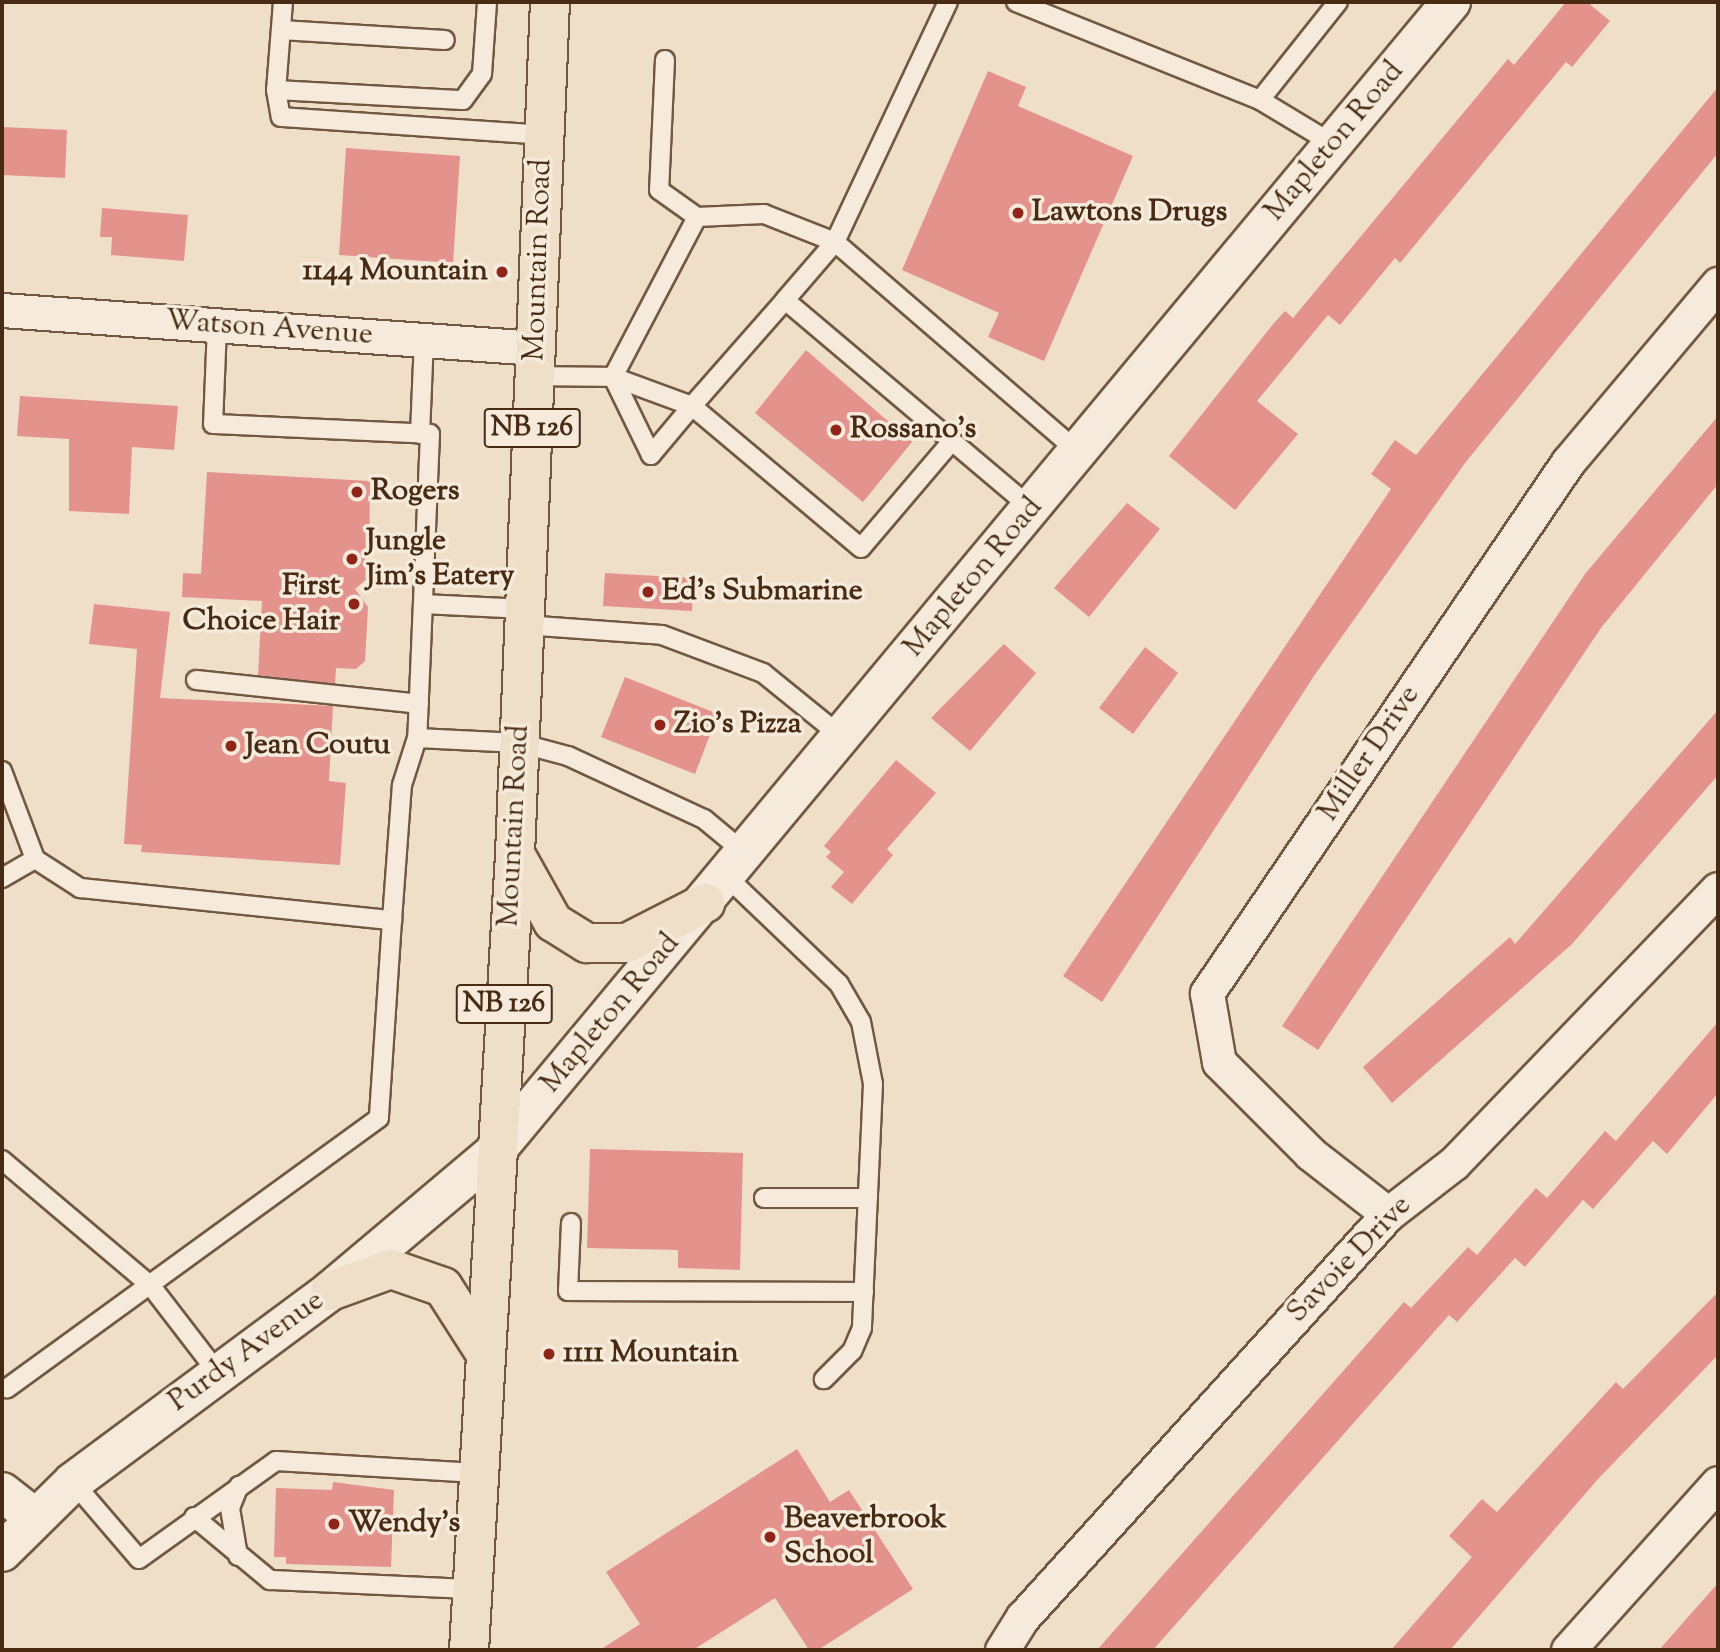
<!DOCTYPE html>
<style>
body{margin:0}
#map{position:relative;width:1720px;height:1652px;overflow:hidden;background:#f0dfc8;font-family:"Sorts Mill Goudy",serif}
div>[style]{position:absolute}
.building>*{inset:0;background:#e3938b}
.roads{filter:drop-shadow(2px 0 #725840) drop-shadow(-2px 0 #725840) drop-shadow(0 2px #725840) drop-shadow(0 -2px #725840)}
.service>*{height:18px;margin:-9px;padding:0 9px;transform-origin:9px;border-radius:9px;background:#f5eadb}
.minor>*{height:33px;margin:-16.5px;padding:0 16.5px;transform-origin:16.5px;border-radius:16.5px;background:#f5eadb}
.tertiary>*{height:38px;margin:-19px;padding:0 19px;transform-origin:19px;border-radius:19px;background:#f5eadb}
.secondary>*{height:38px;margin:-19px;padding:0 19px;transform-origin:19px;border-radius:19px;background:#f5eadb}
.primary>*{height:38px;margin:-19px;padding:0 19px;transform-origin:19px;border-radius:19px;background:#f0dfc8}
.dots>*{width:19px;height:19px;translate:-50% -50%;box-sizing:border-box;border:4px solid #f5eadb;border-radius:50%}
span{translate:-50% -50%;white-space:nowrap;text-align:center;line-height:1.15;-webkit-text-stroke:7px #f5eadb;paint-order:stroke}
.shield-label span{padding:2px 5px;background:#f5eadb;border:2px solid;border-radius:5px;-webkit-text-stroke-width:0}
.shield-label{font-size:28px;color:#482b12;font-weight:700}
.street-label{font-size:30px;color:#482b12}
.poi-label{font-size:30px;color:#482b12;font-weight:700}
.left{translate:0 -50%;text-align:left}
.right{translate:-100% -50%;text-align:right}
.frame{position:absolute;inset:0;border:4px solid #482b12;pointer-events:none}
</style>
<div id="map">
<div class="building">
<div style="clip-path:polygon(1566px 2px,1587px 2px,1610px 21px,1572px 67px,1566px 62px,1400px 263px,1395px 258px,1340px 325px,1328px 315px,1257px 401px,1298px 434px,1235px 510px,1169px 456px,1274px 323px,1285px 311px,1293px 318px,1508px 59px,1514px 65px)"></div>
<div style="clip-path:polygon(988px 71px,1026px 87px,1018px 106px,1133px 156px,1044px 361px,988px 337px,999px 313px,902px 270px)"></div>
<div style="clip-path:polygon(1718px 87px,1718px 153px,1465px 463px,1314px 676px,1102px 1002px,1063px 976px,1391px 489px,1371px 474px,1395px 440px,1416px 455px)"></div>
<div style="clip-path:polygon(2px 127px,67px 130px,65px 178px,2px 175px)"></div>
<div style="clip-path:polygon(346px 148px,460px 156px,453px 263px,339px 255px)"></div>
<div style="clip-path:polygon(102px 208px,188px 215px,184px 261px,111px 255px,112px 237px,100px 237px)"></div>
<div style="clip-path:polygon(806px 350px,912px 442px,863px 502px,755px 413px)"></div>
<div style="clip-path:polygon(20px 396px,178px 406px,174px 450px,132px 447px,129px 514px,69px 511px,69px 439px,17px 436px)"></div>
<div style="clip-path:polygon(1718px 416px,1718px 484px,1601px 628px,1318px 1050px,1282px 1026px,1585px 574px)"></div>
<div style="clip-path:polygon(207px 472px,370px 481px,369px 577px,355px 589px,368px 607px,365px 661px,356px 669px,336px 668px,335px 684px,258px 675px,262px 601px,182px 597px,183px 573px,201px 574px)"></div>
<div style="clip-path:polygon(1127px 503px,1160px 529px,1089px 617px,1054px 588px)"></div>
<div style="clip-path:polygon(605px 573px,693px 578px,692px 611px,603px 606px)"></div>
<div style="clip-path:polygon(94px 604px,170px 612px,160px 698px,333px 706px,329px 781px,346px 783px,340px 865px,141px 852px,142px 845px,124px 844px,137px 649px,89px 644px)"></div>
<div style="clip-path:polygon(1004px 644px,1036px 673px,970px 751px,931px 718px)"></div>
<div style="clip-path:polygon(1145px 647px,1178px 673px,1133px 734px,1099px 708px)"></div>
<div style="clip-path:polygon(625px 677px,718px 714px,695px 774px,601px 737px)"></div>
<div style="clip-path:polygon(1718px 710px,1718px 775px,1572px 944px,1392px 1103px,1363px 1067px,1510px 937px,1515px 944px)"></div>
<div style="clip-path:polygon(896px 760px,936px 793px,887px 849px,893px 855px,852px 904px,831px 887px,844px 872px,826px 857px,831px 852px,824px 846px)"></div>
<div style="clip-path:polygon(1718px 1022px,1718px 1093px,1667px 1154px,1653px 1141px,1593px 1209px,1583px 1200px,1525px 1267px,1515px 1258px,1457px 1322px,1449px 1315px,1153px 1650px,1097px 1650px,1404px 1302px,1411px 1308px,1468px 1247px,1477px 1255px,1536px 1188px,1547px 1198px,1605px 1131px,1616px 1141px)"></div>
<div style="clip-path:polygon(590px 1149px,743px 1153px,740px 1270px,678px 1268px,678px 1250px,587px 1248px)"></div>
<div style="clip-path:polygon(1718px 1292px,1718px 1355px,1598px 1479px,1450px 1650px,1391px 1650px,1472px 1557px,1449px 1536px,1482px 1499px,1497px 1512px,1616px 1382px,1623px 1389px)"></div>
<div style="clip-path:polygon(797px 1449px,830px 1502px,849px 1490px,913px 1589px,818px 1650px,809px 1650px,775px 1598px,693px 1650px,600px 1650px,640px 1624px,606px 1572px)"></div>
<div style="clip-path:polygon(333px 1482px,394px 1490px,391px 1567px,286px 1564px,286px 1557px,274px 1557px,276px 1488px,332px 1490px)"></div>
<div style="clip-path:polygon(1718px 1583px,1718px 1650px,1659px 1650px)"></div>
</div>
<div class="roads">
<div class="service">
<div style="left:283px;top:2px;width:88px;rotate:94.5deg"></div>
<div style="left:276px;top:90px;width:27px;rotate:80deg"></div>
<div style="left:281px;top:117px;width:264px;rotate:3.9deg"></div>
<div style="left:1016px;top:2px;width:263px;rotate:21.9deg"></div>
<div style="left:1260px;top:100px;width:85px;rotate:31.1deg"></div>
<div style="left:281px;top:30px;width:164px;rotate:3.5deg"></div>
<div style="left:665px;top:60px;width:130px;rotate:92.6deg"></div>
<div style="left:659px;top:190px;width:47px;rotate:35.4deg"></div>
<div style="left:276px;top:90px;width:187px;rotate:3.1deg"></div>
<div style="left:463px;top:100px;width:32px;rotate:-54deg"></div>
<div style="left:482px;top:74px;width:72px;rotate:-86deg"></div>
<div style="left:1260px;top:100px;width:125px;rotate:-51.5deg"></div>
<div style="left:785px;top:300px;width:77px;rotate:-49.2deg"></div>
<div style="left:835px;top:242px;width:321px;rotate:40.8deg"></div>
<div style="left:217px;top:326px;width:98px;rotate:92.3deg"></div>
<div style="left:213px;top:424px;width:217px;rotate:2.6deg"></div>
<div style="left:430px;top:434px;width:304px;rotate:92.4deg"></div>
<div style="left:417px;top:738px;width:102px;rotate:2.8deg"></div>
<div style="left:519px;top:743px;width:51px;rotate:14.9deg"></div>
<div style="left:568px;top:756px;width:150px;rotate:24.9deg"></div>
<div style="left:704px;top:819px;width:55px;rotate:39.8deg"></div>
<div style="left:534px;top:376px;width:79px;rotate:0.7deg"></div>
<div style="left:613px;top:377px;width:181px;rotate:-62.3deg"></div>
<div style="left:697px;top:217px;width:67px;rotate:-2.6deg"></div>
<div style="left:764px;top:214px;width:76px;rotate:21.5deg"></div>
<div style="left:835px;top:242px;width:265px;rotate:-64.8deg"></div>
<div style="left:613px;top:377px;width:84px;rotate:20.2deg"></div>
<div style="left:692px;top:406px;width:64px;rotate:129.9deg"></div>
<div style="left:651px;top:455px;width:87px;rotate:-116deg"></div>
<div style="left:420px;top:434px;width:94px;rotate:-87.6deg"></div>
<div style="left:952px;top:441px;width:140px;rotate:130.4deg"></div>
<div style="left:861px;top:548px;width:221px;rotate:-140deg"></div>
<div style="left:692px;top:406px;width:141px;rotate:-48.7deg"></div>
<div style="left:785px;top:300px;width:324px;rotate:40.2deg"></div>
<div style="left:423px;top:604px;width:102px;rotate:2.8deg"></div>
<div style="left:524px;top:625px;width:138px;rotate:4.1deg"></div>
<div style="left:662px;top:635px;width:108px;rotate:20.6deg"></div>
<div style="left:763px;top:673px;width:102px;rotate:39deg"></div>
<div style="left:196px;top:680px;width:224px;rotate:6.1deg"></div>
<div style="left:2px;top:771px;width:94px;rotate:69.4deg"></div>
<div style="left:727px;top:877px;width:155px;rotate:43.7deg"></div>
<div style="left:839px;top:984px;width:44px;rotate:59.9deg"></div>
<div style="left:861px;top:1022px;width:63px;rotate:79deg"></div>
<div style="left:873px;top:1084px;width:244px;rotate:92.6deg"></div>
<div style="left:862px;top:1328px;width:25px;rotate:113deg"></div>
<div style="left:852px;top:1351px;width:40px;rotate:135deg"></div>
<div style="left:2px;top:878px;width:38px;rotate:-30deg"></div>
<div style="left:35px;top:859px;width:54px;rotate:32.8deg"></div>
<div style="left:80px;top:888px;width:314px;rotate:5.9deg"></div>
<div style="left:392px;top:920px;width:198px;rotate:93.8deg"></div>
<div style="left:379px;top:1118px;width:460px;rotate:144deg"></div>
<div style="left:392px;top:920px;width:135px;rotate:-85.8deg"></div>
<div style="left:402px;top:785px;width:49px;rotate:-72.3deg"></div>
<div style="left:2px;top:1160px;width:195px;rotate:40.2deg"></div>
<div style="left:151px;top:1286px;width:110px;rotate:52.4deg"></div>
<div style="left:764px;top:1198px;width:104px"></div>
<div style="left:571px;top:1223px;width:68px;rotate:92.5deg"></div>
<div style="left:568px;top:1291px;width:296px;rotate:0.2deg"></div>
<div style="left:73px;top:1482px;width:101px;rotate:49.4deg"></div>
<div style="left:139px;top:1559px;width:168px;rotate:-35.6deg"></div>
<div style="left:276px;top:1461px;width:201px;rotate:3.4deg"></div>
<div style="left:194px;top:1517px;width:99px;rotate:39.7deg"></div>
<div style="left:270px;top:1580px;width:201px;rotate:2.6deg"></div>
<div style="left:238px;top:1556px;width:49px;rotate:-99.5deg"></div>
<div style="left:230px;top:1508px;width:24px;rotate:-68deg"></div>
</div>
<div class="minor">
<div style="left:2px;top:310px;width:535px;rotate:4.07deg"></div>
<div style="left:1388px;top:1214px;width:98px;rotate:-142.1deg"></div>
<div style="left:1311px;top:1154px;width:130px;rotate:-135deg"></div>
<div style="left:1219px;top:1062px;width:70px;rotate:-99.9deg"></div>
<div style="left:1207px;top:993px;width:642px;rotate:-55.79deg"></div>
<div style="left:1568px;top:462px;width:233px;rotate:-49.9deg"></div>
<div style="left:1002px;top:1650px;width:39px;rotate:-58deg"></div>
<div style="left:1023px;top:1617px;width:544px;rotate:-47.83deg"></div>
<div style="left:1388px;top:1214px;width:83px;rotate:-37.7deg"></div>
<div style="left:1454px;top:1163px;width:380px;rotate:-46.1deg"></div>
<div style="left:1568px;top:1650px;width:224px;rotate:-48.1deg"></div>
</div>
<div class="tertiary">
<div style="left:2px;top:1492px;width:39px;rotate:38deg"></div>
<div style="left:2px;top:1552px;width:100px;rotate:-44.6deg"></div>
<div style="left:73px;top:1482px;width:320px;rotate:-36.6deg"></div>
<div style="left:330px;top:1291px;width:214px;rotate:-40.1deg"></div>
</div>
<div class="secondary">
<div style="left:494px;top:1153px;width:1497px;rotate:-50.26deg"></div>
</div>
<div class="primary">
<div style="left:515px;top:854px;width:78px;rotate:60.8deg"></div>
<div style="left:553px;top:922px;width:40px;rotate:32deg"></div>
<div style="left:587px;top:943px;width:40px"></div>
<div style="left:627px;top:943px;width:88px;rotate:-27.1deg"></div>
<div style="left:330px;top:1291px;width:65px;rotate:-19.8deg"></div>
<div style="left:391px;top:1269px;width:55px;rotate:19.1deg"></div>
<div style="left:443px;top:1287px;width:76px;rotate:57.4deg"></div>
<div style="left:469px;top:1650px;width:797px;rotate:-86.69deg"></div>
<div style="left:515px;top:854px;width:853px;rotate:-87.65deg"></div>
</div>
</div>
<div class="dots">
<div style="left:1018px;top:213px;background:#8f2418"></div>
<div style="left:502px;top:272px;background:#8f2418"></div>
<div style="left:836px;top:430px;background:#8f2418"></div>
<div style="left:357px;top:492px;background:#8f2418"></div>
<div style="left:352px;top:559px;background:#8f2418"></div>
<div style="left:648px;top:592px;background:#8f2418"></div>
<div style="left:354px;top:604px;background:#8f2418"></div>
<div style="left:660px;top:725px;background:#8f2418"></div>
<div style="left:231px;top:746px;background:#8f2418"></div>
<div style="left:549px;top:1354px;background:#8f2418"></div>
<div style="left:334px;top:1524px;background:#8f2418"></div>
<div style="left:770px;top:1537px;background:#8f2418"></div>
</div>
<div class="shield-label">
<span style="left:532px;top:428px">NB 126</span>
<span style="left:504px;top:1004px">NB 126</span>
</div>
<div class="street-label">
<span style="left:1335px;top:142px;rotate:-50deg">Mapleton Road</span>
<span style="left:539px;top:260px;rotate:-88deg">Mountain Road</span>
<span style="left:269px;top:329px;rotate:4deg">Watson Avenue</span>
<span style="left:974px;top:578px;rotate:-50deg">Mapleton Road</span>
<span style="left:1370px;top:754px;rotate:-56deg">Miller Drive</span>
<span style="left:515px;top:826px;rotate:-87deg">Mountain Road</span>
<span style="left:611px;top:1014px;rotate:-50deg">Mapleton Road</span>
<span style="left:1350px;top:1260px;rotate:-46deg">Savoie Drive</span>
<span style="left:247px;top:1352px;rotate:-36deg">Purdy Avenue</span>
</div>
<div class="poi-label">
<span class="left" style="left:1032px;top:213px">Lawtons Drugs</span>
<span class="right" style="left:488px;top:272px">1144 Mountain</span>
<span class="left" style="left:850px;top:430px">Rossano's</span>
<span class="left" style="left:371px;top:492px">Rogers</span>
<span class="left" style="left:366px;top:559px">Jungle<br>Jim's Eatery</span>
<span class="right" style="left:340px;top:604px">First<br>Choice Hair</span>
<span class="left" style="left:662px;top:592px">Ed's Submarine</span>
<span class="left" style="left:674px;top:725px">Zio's Pizza</span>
<span class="left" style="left:245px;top:746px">Jean Coutu</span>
<span class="left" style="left:563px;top:1354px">1111 Mountain</span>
<span class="left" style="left:784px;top:1537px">Beaverbrook<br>School</span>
<span class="left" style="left:348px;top:1524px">Wendy's</span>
</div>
<div class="frame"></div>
</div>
